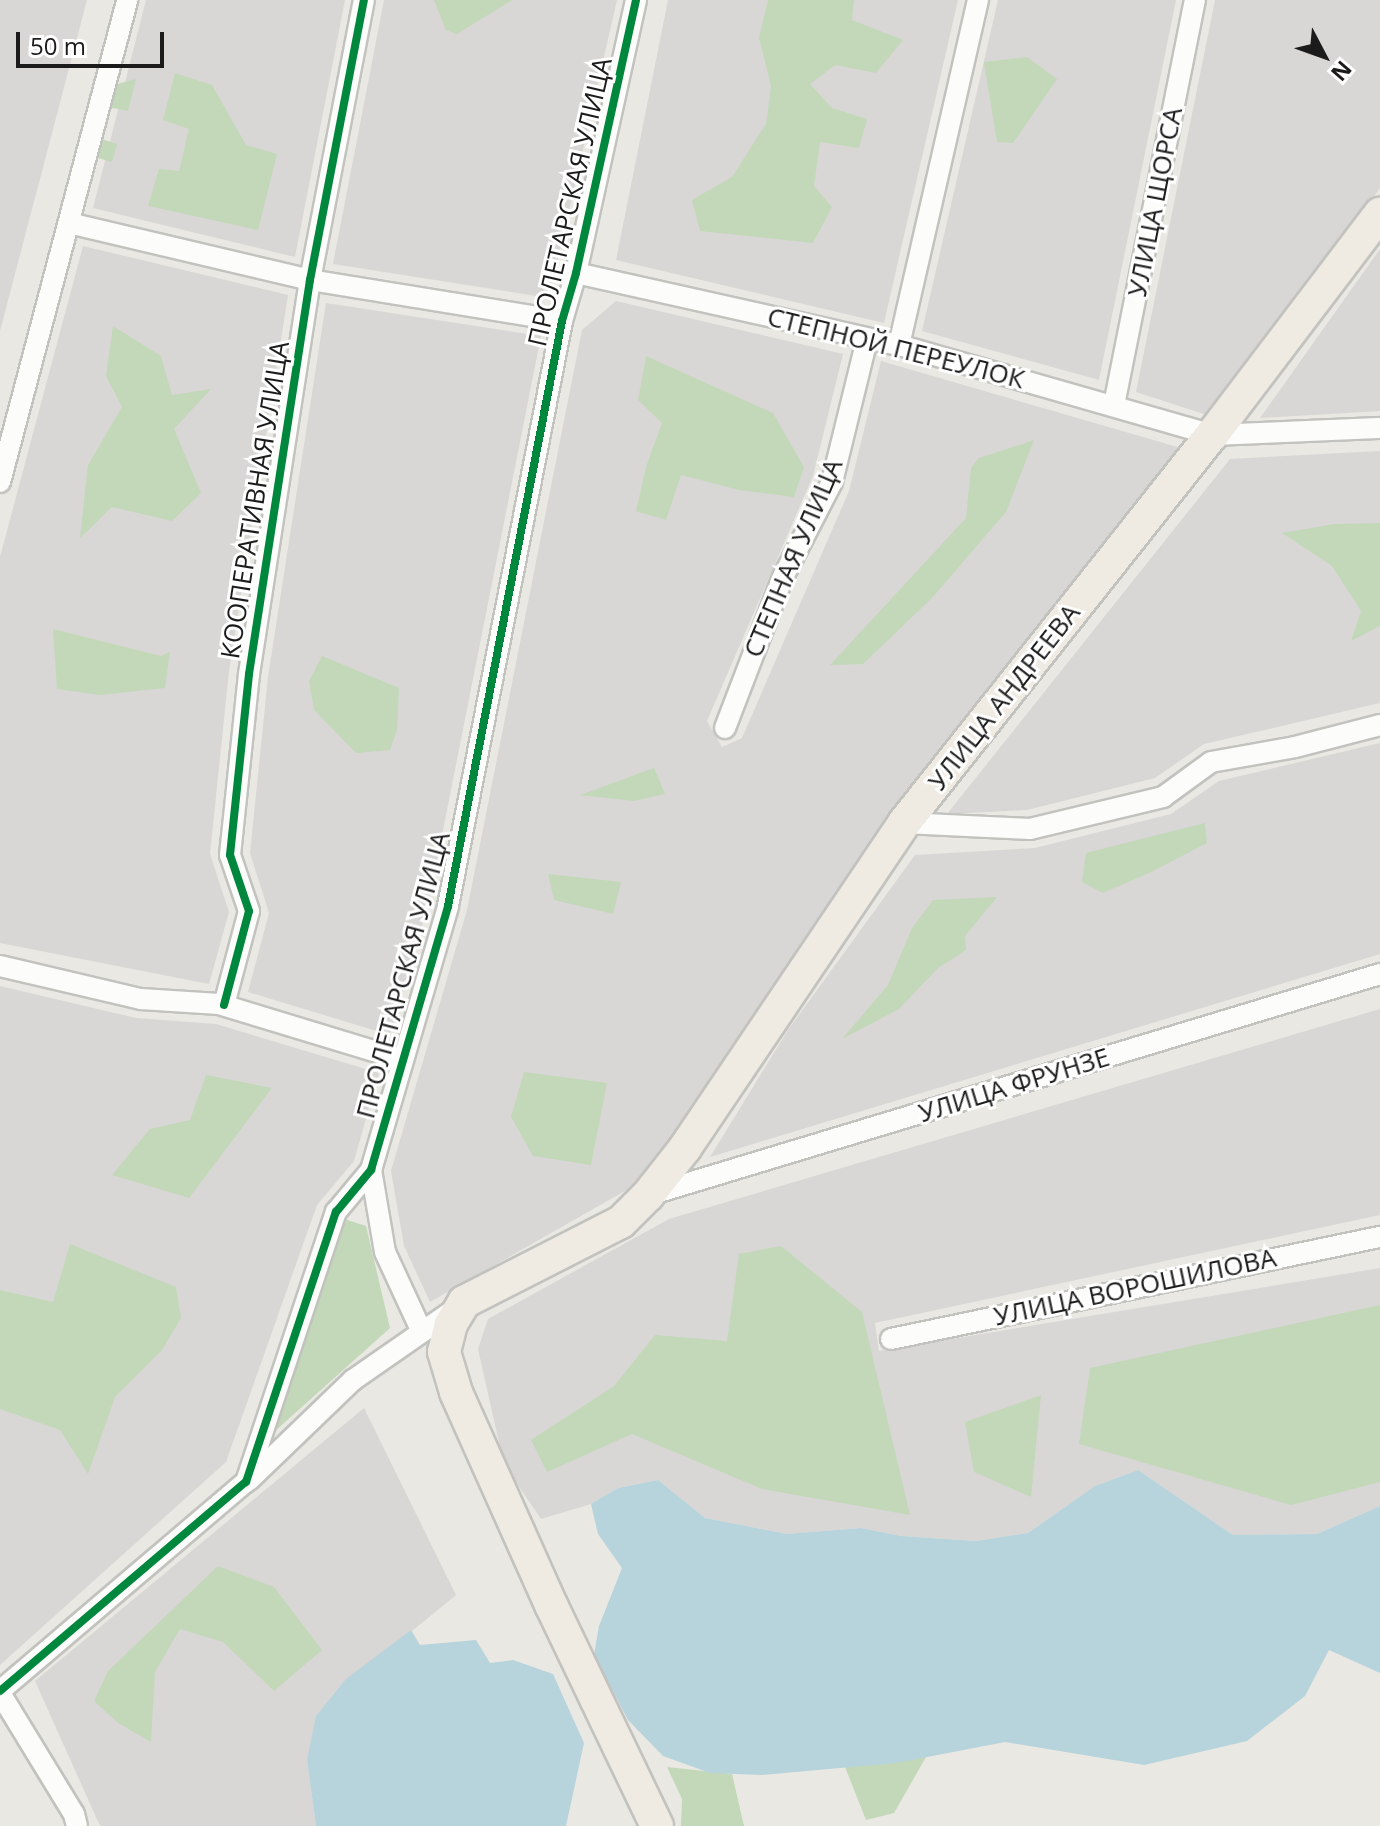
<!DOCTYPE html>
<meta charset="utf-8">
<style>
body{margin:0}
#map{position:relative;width:1380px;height:1826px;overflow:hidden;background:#e9e8e3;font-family:"Open Sans",sans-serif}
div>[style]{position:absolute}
.residential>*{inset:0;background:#d8d7d5}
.forest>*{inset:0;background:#c2d8b9}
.water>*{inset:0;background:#b7d3dc}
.roads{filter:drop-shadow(2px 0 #c2c2bf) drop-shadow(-2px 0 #c2c2bf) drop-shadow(0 2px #c2c2bf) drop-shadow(0 -2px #c2c2bf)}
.minor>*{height:20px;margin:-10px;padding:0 10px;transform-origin:10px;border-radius:10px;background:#fcfcfb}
.primary>*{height:32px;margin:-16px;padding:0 16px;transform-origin:16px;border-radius:16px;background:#efeae2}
.cycleway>*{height:8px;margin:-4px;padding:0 4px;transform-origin:4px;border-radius:4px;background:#00873e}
span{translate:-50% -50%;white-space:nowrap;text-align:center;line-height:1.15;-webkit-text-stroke:6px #fff;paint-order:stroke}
.street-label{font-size:26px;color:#1b1b1b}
.north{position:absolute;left:1284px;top:16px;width:80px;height:80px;-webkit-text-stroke:6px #fff;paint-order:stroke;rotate:131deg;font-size:22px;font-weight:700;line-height:32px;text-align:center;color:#1b1b1b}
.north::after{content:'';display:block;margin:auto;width:28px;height:36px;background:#1b1b1b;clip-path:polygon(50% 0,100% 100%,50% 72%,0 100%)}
.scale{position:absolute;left:16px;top:32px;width:148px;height:36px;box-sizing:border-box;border:4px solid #1b1b1b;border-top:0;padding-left:10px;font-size:24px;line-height:28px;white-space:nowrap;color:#1b1b1b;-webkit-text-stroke:6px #fff;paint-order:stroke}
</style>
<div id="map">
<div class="residential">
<div style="clip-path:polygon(0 0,87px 0,0 331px)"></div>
<div style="clip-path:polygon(146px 0,345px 0,295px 257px,93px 208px)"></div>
<div style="clip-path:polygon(384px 0,617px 0,549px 298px,333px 264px)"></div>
<div style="clip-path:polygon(668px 0,958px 0,884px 323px,616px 260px)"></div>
<div style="clip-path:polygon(998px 0,1176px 0,1099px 380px,922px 331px)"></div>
<div style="clip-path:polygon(1215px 0,1380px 0,1380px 188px,1213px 417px,1136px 392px)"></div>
<div style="clip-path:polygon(83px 246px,288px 295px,229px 671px,210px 854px,229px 912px,209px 984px,0 943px,0 557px)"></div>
<div style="clip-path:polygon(1380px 249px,1380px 411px,1260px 418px)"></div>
<div style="clip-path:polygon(616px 301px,843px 354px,813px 476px,707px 721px,722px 747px,742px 738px,849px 491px,881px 361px,1188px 450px,646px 1179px,430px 1302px,404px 1246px,391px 1171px,467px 910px,582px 330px)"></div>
<div style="clip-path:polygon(326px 303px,541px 336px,429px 901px,390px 1035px,248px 992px,269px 913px,250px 853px,268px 677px)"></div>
<div style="clip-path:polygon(1380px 451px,1380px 703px,1204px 744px,1155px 778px,1027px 810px,947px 814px,1230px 459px)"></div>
<div style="clip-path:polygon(1380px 743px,1380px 954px,710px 1157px,788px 1030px,915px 855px,1035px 848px,1171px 814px,1219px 781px)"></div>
<div style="clip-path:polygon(0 986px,136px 1018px,216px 1024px,379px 1073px,354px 1161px,317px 1205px,226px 1462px,0 1665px)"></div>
<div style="clip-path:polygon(1380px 1009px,1380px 1215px,875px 1323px,879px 1351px,1380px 1268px,1380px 1506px,1317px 1534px,1233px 1535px,1138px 1470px,1095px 1486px,1028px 1533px,976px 1541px,901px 1536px,861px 1528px,787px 1534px,705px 1518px,658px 1480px,618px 1488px,591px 1504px,541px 1519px,504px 1465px,478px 1349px,488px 1319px,669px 1219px)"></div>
<div style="clip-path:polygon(364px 1408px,456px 1595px,390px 1649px,307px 1760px,316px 1826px,100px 1826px,35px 1681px)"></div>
</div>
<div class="forest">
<div style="clip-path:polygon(434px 0,512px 0,457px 34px,446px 30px)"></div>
<div style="clip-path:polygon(768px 0,854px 0,852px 20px,903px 40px,876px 73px,835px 65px,810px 84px,832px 108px,867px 119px,859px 148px,820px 142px,814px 186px,832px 207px,813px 243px,700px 231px,692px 200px,732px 177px,766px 124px,771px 86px,759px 38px)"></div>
<div style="clip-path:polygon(1027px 57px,1057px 79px,1013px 143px,997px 142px,984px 62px)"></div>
<div style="clip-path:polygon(175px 73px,212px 85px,246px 145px,277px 154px,258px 230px,148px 206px,159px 169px,179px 171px,189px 129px,163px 120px)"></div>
<div style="clip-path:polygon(136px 79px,128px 111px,102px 106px,106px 87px)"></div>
<div style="clip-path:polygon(92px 136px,117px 144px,112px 162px,87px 155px)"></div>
<div style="clip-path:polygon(113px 326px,161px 356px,172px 395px,211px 389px,174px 429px,201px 493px,172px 521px,112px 507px,80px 538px,88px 465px,122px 407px,106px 376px)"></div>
<div style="clip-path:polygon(646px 356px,773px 413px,804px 467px,794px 497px,739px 490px,681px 475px,666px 520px,636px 511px,646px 467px,662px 423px,638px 400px)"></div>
<div style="clip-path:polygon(1034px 440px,1006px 512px,932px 598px,863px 664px,830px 665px,966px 518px,971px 468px,979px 458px)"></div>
<div style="clip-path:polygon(1380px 523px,1380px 626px,1351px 641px,1361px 611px,1332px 566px,1282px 533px,1334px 524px)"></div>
<div style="clip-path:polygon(53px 629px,161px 656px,170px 652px,165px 688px,100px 695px,57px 689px)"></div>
<div style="clip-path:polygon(322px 656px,399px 688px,397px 730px,390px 750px,356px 753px,314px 710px,309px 681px)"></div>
<div style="clip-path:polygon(654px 768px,665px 794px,634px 801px,580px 795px)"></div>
<div style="clip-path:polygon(1205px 823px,1207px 843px,1151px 872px,1103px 893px,1082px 882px,1086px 853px)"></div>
<div style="clip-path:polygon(548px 874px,621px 882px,613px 914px,554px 900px)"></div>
<div style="clip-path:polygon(997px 897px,965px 936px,966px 950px,938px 968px,899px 1009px,842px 1039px,888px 985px,912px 928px,933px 900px)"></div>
<div style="clip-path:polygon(524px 1072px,607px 1083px,591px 1165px,533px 1156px,511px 1117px)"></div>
<div style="clip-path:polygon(206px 1075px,272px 1088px,189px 1198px,112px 1175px,150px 1129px,190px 1120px)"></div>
<div style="clip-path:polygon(344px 1219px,366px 1226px,390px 1328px,274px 1432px,267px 1429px)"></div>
<div style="clip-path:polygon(70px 1244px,176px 1287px,181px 1318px,162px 1350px,115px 1397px,88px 1474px,60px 1430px,0 1409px,0 1290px,53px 1302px)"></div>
<div style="clip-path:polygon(781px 1246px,862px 1312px,910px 1515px,762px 1489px,632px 1434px,547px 1472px,531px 1440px,614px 1386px,655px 1335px,727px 1341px,739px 1254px)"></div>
<div style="clip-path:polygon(1380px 1305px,1380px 1482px,1291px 1505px,1079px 1444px,1090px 1368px)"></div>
<div style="clip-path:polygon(1041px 1395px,1031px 1497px,974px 1472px,965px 1422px)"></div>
<div style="clip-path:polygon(218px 1566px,274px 1587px,322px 1650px,274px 1691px,223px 1642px,180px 1629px,155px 1672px,151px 1742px,118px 1723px,94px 1701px,108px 1671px)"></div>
<div style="clip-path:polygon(926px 1757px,894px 1813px,866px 1820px,845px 1767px)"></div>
<div style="clip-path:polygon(667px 1767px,732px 1774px,744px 1826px,681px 1826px,682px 1799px)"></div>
</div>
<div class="water">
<div style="clip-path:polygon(1138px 1470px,1233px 1535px,1317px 1534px,1380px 1506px,1380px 1673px,1329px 1650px,1305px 1696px,1247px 1741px,1144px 1765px,1005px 1742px,896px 1763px,762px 1775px,710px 1773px,663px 1756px,628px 1720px,594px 1655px,599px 1626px,622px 1568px,598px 1534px,591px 1504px,618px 1488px,658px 1480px,705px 1518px,787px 1534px,861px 1528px,901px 1536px,976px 1541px,1028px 1533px,1095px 1486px)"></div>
<div style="clip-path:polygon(411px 1630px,420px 1645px,476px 1640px,490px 1663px,513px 1660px,553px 1674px,584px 1743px,566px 1826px,316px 1826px,307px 1760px,316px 1716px,346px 1679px)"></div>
</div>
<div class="roads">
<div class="minor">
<div style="left:69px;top:223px;width:248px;rotate:13.3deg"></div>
<div style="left:310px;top:280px;width:255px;rotate:9.2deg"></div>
<div style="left:576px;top:273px;width:331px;rotate:12.6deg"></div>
<div style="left:899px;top:345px;width:326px;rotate:16deg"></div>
<div style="left:1212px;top:435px;width:168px;rotate:-2.4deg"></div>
<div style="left:899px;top:345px;width:354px;rotate:-77.1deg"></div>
<div style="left:1114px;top:405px;width:413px;rotate:-78.7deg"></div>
<div style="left:0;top:482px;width:498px;rotate:-75.2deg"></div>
<div style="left:725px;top:728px;width:162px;rotate:-69deg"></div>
<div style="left:783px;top:577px;width:107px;rotate:-62.7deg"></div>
<div style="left:832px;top:482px;width:146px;rotate:-76.2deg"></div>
<div style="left:904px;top:823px;width:126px;rotate:2.7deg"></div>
<div style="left:1030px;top:829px;width:137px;rotate:-13.5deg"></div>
<div style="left:1163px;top:797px;width:59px;rotate:-36.1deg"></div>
<div style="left:1211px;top:762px;width:85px;rotate:-10.1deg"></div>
<div style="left:1295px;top:747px;width:88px;rotate:-14.5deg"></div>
<div style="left:0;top:966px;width:145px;rotate:13.2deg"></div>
<div style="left:141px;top:999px;width:78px;rotate:3.7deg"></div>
<div style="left:219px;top:1004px;width:192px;rotate:16.9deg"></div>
<div style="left:224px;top:1005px;width:97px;rotate:-75.1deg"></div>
<div style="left:249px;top:911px;width:59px;rotate:-108.7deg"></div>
<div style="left:230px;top:855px;width:182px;rotate:-84deg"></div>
<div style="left:249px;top:674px;width:399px;rotate:-81.2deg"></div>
<div style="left:310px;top:280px;width:285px;rotate:-79.1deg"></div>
<div style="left:371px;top:1170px;width:83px;rotate:80.3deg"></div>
<div style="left:385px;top:1252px;width:88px;rotate:65.2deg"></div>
<div style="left:649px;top:1195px;width:764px;rotate:-16.82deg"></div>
<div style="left:891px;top:1339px;width:500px;rotate:-11.8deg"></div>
<div style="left:249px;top:1480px;width:144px;rotate:-43.9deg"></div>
<div style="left:353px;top:1380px;width:128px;rotate:-34.8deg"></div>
<div style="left:0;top:1691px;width:323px;rotate:-40.4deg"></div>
<div style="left:246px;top:1482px;width:285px;rotate:-71.6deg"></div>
<div style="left:336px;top:1212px;width:55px;rotate:-50.2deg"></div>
<div style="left:371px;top:1170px;width:275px;rotate:-73.7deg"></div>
<div style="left:448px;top:906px;width:596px;rotate:-78.97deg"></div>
<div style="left:562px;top:321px;width:50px;rotate:-73.7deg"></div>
<div style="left:576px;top:273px;width:280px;rotate:-77.6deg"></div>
<div style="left:0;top:1693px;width:142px;rotate:58.6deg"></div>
<div style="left:74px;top:1814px;width:12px;rotate:76deg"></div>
</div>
<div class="primary">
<div style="left:657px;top:1826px;width:243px;rotate:-115.6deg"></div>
<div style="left:552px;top:1607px;width:235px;rotate:-114.1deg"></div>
<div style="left:456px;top:1392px;width:42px;rotate:-106.7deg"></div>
<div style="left:444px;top:1352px;width:29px;rotate:-76deg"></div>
<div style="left:451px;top:1324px;width:26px;rotate:-59deg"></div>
<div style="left:464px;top:1302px;width:176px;rotate:-27deg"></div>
<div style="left:621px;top:1222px;width:38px;rotate:-45deg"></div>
<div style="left:648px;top:1195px;width:60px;rotate:-51.8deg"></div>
<div style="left:685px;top:1148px;width:392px;rotate:-56deg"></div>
<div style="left:904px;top:823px;width:495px;rotate:-51.6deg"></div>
<div style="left:1212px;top:435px;width:278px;rotate:-52.8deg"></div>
</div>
</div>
<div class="cycleway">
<div style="left:224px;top:1005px;width:97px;rotate:-75.1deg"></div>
<div style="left:249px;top:911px;width:59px;rotate:-108.7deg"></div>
<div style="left:230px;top:855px;width:182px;rotate:-84deg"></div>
<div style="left:249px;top:674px;width:399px;rotate:-81.2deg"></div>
<div style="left:310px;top:280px;width:285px;rotate:-79.1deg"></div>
<div style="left:0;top:1691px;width:323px;rotate:-40.4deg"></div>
<div style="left:246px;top:1482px;width:285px;rotate:-71.6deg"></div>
<div style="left:336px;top:1212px;width:55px;rotate:-50.2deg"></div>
<div style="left:371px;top:1170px;width:275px;rotate:-73.7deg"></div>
<div style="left:448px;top:906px;width:596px;rotate:-78.97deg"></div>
<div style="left:562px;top:321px;width:50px;rotate:-73.7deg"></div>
<div style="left:576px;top:273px;width:280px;rotate:-77.6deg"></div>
</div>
<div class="street-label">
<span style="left:570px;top:202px;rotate:-77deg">ПРОЛЕТАРСКАЯ УЛИЦА</span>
<span style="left:1155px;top:202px;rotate:-79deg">УЛИЦА ЩОРСА</span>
<span style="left:896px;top:348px;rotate:14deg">СТЕПНОЙ ПЕРЕУЛОК</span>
<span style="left:255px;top:500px;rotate:-81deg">КООПЕРАТИВНАЯ УЛИЦА</span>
<span style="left:793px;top:558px;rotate:-67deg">СТЕПНАЯ УЛИЦА</span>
<span style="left:1004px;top:697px;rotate:-52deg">УЛИЦА АНДРЕЕВА</span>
<span style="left:403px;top:975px;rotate:-75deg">ПРОЛЕТАРСКАЯ УЛИЦА</span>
<span style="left:1014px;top:1085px;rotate:-17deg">УЛИЦА ФРУНЗЕ</span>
<span style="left:1135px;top:1287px;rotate:-12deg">УЛИЦА ВОРОШИЛОВА</span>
</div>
<div class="north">N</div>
<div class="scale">50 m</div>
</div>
